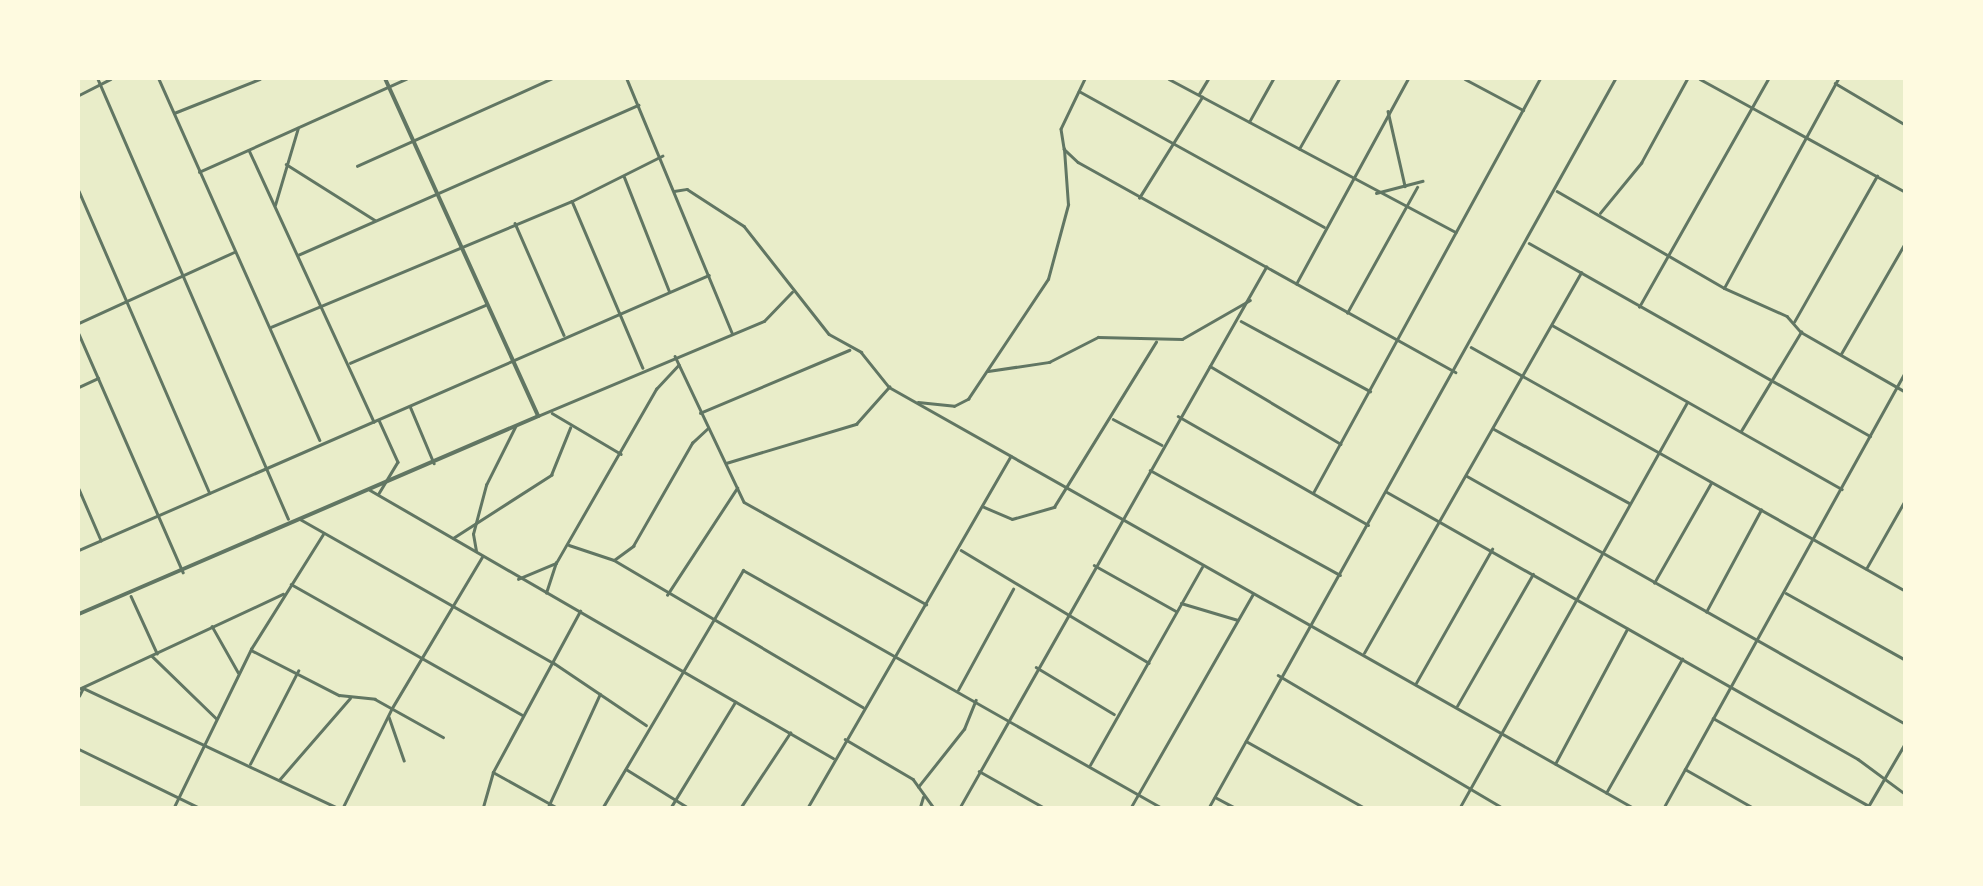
<!DOCTYPE html>
<style>
body{margin:0}
#map{position:relative;width:1983px;height:886px;overflow:hidden;background:#e9edc9;font-family:Montserrat,sans-serif}
div>[style]{position:absolute}
.minor>*{height:2.5px;margin:-1.25px;padding:0 1.25px;transform-origin:1.25px;border-radius:1.25px;background:#617663}
.tertiary>*{height:3.5px;margin:-1.75px;padding:0 1.75px;transform-origin:1.75px;border-radius:1.75px;background:#617663}
span{translate:-50% -50%;white-space:nowrap;text-align:center;line-height:1.15;-webkit-text-stroke:7px #fefae0;paint-order:stroke}
.frame{position:absolute;inset:0;border:80px solid #fefae0;pointer-events:none}
</style>
<div id="map">
<div class="minor">
<div style="left:98px;top:79px;width:479px;rotate:66.6deg"></div>
<div style="left:159px;top:79px;width:395px;rotate:66deg"></div>
<div style="left:627px;top:79px;width:274px;rotate:67.5deg"></div>
<div style="left:1085px;top:79px;width:55px;rotate:115.6deg"></div>
<div style="left:1061px;top:129px;width:20px;rotate:81deg"></div>
<div style="left:1064px;top:149px;width:19px;rotate:43deg"></div>
<div style="left:1078px;top:162px;width:432px;rotate:29.1deg"></div>
<div style="left:1169px;top:79px;width:325px;rotate:28.1deg"></div>
<div style="left:1465px;top:79px;width:66px;rotate:28.1deg"></div>
<div style="left:1700px;top:79px;width:233px;rotate:28.8deg"></div>
<div style="left:1835px;top:83px;width:80px;rotate:30.7deg"></div>
<div style="left:1079px;top:91px;width:280px;rotate:29deg"></div>
<div style="left:1199px;top:94px;width:17px;rotate:-59deg"></div>
<div style="left:79px;top:95px;width:35px;rotate:-27deg"></div>
<div style="left:1388px;top:111px;width:77px;rotate:77.2deg"></div>
<div style="left:174px;top:113px;width:92px;rotate:-21.6deg"></div>
<div style="left:1249px;top:122px;width:49px;rotate:-60.8deg"></div>
<div style="left:1299px;top:149px;width:81px;rotate:-60.3deg"></div>
<div style="left:249px;top:150px;width:299px;rotate:65.3deg"></div>
<div style="left:286px;top:164px;width:105px;rotate:32.2deg"></div>
<div style="left:357px;top:166px;width:213px;rotate:-24.2deg"></div>
<div style="left:199px;top:172px;width:227px;rotate:-24.2deg"></div>
<div style="left:624px;top:176px;width:123px;rotate:68.5deg"></div>
<div style="left:79px;top:191px;width:329px;rotate:66.6deg"></div>
<div style="left:674px;top:191px;width:13px;rotate:-9deg"></div>
<div style="left:687px;top:189px;width:68px;rotate:33deg"></div>
<div style="left:744px;top:226px;width:137px;rotate:51.8deg"></div>
<div style="left:829px;top:334px;width:37px;rotate:29deg"></div>
<div style="left:861px;top:352px;width:45px;rotate:51.3deg"></div>
<div style="left:889px;top:387px;width:853px;rotate:29.48deg"></div>
<div style="left:1557px;top:191px;width:193px;rotate:30.1deg"></div>
<div style="left:1724px;top:288px;width:69px;rotate:24deg"></div>
<div style="left:1787px;top:316px;width:21px;rotate:49deg"></div>
<div style="left:1801px;top:332px;width:119px;rotate:29.8deg"></div>
<div style="left:1376px;top:193px;width:48px;rotate:-14.6deg"></div>
<div style="left:1139px;top:198px;width:119px;rotate:-58deg"></div>
<div style="left:572px;top:201px;width:181px;rotate:67deg"></div>
<div style="left:275px;top:205px;width:80px;rotate:-73.4deg"></div>
<div style="left:1600px;top:213px;width:65px;rotate:-50.6deg"></div>
<div style="left:1641px;top:163px;width:96px;rotate:-61.3deg"></div>
<div style="left:515px;top:223px;width:122px;rotate:66.4deg"></div>
<div style="left:1529px;top:243px;width:392px;rotate:29.5deg"></div>
<div style="left:298px;top:255px;width:372px;rotate:-23.8deg"></div>
<div style="left:1296px;top:284px;width:234px;rotate:-61.4deg"></div>
<div style="left:1724px;top:288px;width:238px;rotate:-61.4deg"></div>
<div style="left:1639px;top:307px;width:262px;rotate:-60.5deg"></div>
<div style="left:1347px;top:313px;width:144px;rotate:-60.9deg"></div>
<div style="left:1241px;top:321px;width:147px;rotate:28.5deg"></div>
<div style="left:1794px;top:322px;width:168px;rotate:-60.4deg"></div>
<div style="left:79px;top:323px;width:170px;rotate:-24.6deg"></div>
<div style="left:1552px;top:325px;width:333px;rotate:29.5deg"></div>
<div style="left:271px;top:327px;width:326px;rotate:-22.7deg"></div>
<div style="left:572px;top:201px;width:101px;rotate:-26.6deg"></div>
<div style="left:79px;top:334px;width:260px;rotate:66.4deg"></div>
<div style="left:1471px;top:347px;width:497px;rotate:29.3deg"></div>
<div style="left:1841px;top:354px;width:126px;rotate:-60deg"></div>
<div style="left:675px;top:356px;width:161px;rotate:64.7deg"></div>
<div style="left:744px;top:502px;width:209px;rotate:29.3deg"></div>
<div style="left:350px;top:363px;width:147px;rotate:-23.2deg"></div>
<div style="left:1210px;top:366px;width:152px;rotate:30.8deg"></div>
<div style="left:988px;top:371px;width:62px;rotate:-8.4deg"></div>
<div style="left:1049px;top:362px;width:55px;rotate:-27deg"></div>
<div style="left:1098px;top:337px;width:84px;rotate:1.4deg"></div>
<div style="left:1182px;top:339px;width:78px;rotate:-29.8deg"></div>
<div style="left:79px;top:387px;width:21px;rotate:-25deg"></div>
<div style="left:918px;top:402px;width:36px;rotate:6deg"></div>
<div style="left:954px;top:406px;width:16px;rotate:-27deg"></div>
<div style="left:968px;top:399px;width:144px;rotate:-56.3deg"></div>
<div style="left:1048px;top:279px;width:77px;rotate:-74.9deg"></div>
<div style="left:1068px;top:205px;width:56px;rotate:-94.1deg"></div>
<div style="left:410px;top:406px;width:62px;rotate:67.2deg"></div>
<div style="left:552px;top:413px;width:80px;rotate:30.7deg"></div>
<div style="left:700px;top:413px;width:162px;rotate:-22.9deg"></div>
<div style="left:538px;top:416px;width:245px;rotate:-22.8deg"></div>
<div style="left:764px;top:321px;width:40px;rotate:-46deg"></div>
<div style="left:1178px;top:416px;width:219px;rotate:29.8deg"></div>
<div style="left:1113px;top:419px;width:55px;rotate:28deg"></div>
<div style="left:379px;top:420px;width:46px;rotate:65.7deg"></div>
<div style="left:398px;top:462px;width:37px;rotate:121deg"></div>
<div style="left:1494px;top:429px;width:154px;rotate:28.7deg"></div>
<div style="left:1741px;top:431px;width:116px;rotate:-58.8deg"></div>
<div style="left:726px;top:463px;width:136px;rotate:-16.7deg"></div>
<div style="left:856px;top:424px;width:50px;rotate:-48.3deg"></div>
<div style="left:1150px;top:470px;width:217px;rotate:28.9deg"></div>
<div style="left:1467px;top:476px;width:502px;rotate:29.48deg"></div>
<div style="left:79px;top:489px;width:56px;rotate:66.7deg"></div>
<div style="left:370px;top:490px;width:535px;rotate:30.06deg"></div>
<div style="left:1387px;top:492px;width:541px;rotate:29.55deg"></div>
<div style="left:1858px;top:759px;width:57px;rotate:36.5deg"></div>
<div style="left:1313px;top:493px;width:472px;rotate:-61.3deg"></div>
<div style="left:984px;top:507px;width:30px;rotate:23deg"></div>
<div style="left:1012px;top:519px;width:44px;rotate:-15.9deg"></div>
<div style="left:1054px;top:507px;width:194px;rotate:-58.3deg"></div>
<div style="left:300px;top:519px;width:292px;rotate:29.6deg"></div>
<div style="left:554px;top:663px;width:111px;rotate:34deg"></div>
<div style="left:453px;top:538px;width:117px;rotate:-32.7deg"></div>
<div style="left:551px;top:475px;width:51px;rotate:-68deg"></div>
<div style="left:569px;top:545px;width:47px;rotate:18.4deg"></div>
<div style="left:614px;top:560px;width:289px;rotate:30.6deg"></div>
<div style="left:79px;top:550px;width:687px;rotate:-23.58deg"></div>
<div style="left:961px;top:550px;width:219px;rotate:31deg"></div>
<div style="left:476px;top:551px;width:17px;rotate:-100deg"></div>
<div style="left:473px;top:534px;width:51px;rotate:-75.1deg"></div>
<div style="left:486px;top:485px;width:65px;rotate:-63.4deg"></div>
<div style="left:614px;top:560px;width:24px;rotate:-36deg"></div>
<div style="left:633px;top:546px;width:119px;rotate:-60.2deg"></div>
<div style="left:692px;top:443px;width:21px;rotate:-43deg"></div>
<div style="left:1094px;top:565px;width:94px;rotate:29.3deg"></div>
<div style="left:1866px;top:569px;width:77px;rotate:-60.4deg"></div>
<div style="left:518px;top:579px;width:41px;rotate:-22.8deg"></div>
<div style="left:1654px;top:583px;width:115px;rotate:-60.3deg"></div>
<div style="left:291px;top:584px;width:266px;rotate:29.5deg"></div>
<div style="left:546px;top:593px;width:32px;rotate:-72deg"></div>
<div style="left:556px;top:563px;width:201px;rotate:-60.1deg"></div>
<div style="left:656px;top:389px;width:33px;rotate:-47deg"></div>
<div style="left:1786px;top:593px;width:135px;rotate:29.2deg"></div>
<div style="left:667px;top:595px;width:128px;rotate:-56.8deg"></div>
<div style="left:131px;top:596px;width:63px;rotate:65.5deg"></div>
<div style="left:1181px;top:603px;width:59px;rotate:16.6deg"></div>
<div style="left:1706px;top:612px;width:116px;rotate:-61.7deg"></div>
<div style="left:212px;top:626px;width:53px;rotate:60.5deg"></div>
<div style="left:251px;top:650px;width:99px;rotate:27.1deg"></div>
<div style="left:339px;top:695px;width:36px;rotate:6deg"></div>
<div style="left:375px;top:699px;width:78px;rotate:29.2deg"></div>
<div style="left:1364px;top:653px;width:438px;rotate:-60.3deg"></div>
<div style="left:152px;top:656px;width:89px;rotate:44.1deg"></div>
<div style="left:1036px;top:667px;width:91px;rotate:31.1deg"></div>
<div style="left:1278px;top:675px;width:259px;rotate:30.6deg"></div>
<div style="left:1416px;top:683px;width:154px;rotate:-60.4deg"></div>
<div style="left:79px;top:689px;width:225px;rotate:-25deg"></div>
<div style="left:958px;top:690px;width:115px;rotate:-61.4deg"></div>
<div style="left:79px;top:696px;width:9px;rotate:-63deg"></div>
<div style="left:83px;top:688px;width:280px;rotate:25.2deg"></div>
<div style="left:1457px;top:706px;width:152px;rotate:-60.1deg"></div>
<div style="left:389px;top:717px;width:46px;rotate:70.8deg"></div>
<div style="left:1713px;top:718px;width:179px;rotate:29.4deg"></div>
<div style="left:845px;top:739px;width:79px;rotate:30.5deg"></div>
<div style="left:913px;top:779px;width:34px;rotate:54deg"></div>
<div style="left:1246px;top:741px;width:134px;rotate:29.4deg"></div>
<div style="left:79px;top:749px;width:132px;rotate:26deg"></div>
<div style="left:250px;top:764px;width:105px;rotate:-62.7deg"></div>
<div style="left:1555px;top:764px;width:153px;rotate:-61.9deg"></div>
<div style="left:1090px;top:765px;width:227px;rotate:-60.5deg"></div>
<div style="left:626px;top:769px;width:72px;rotate:31.9deg"></div>
<div style="left:1685px;top:769px;width:77px;rotate:29.6deg"></div>
<div style="left:979px;top:771px;width:73px;rotate:29.4deg"></div>
<div style="left:493px;top:772px;width:72px;rotate:29.1deg"></div>
<div style="left:279px;top:780px;width:108px;rotate:-49.1deg"></div>
<div style="left:918px;top:787px;width:74px;rotate:-51.6deg"></div>
<div style="left:964px;top:729px;width:31px;rotate:-68deg"></div>
<div style="left:1606px;top:793px;width:154px;rotate:-60.4deg"></div>
<div style="left:1215px;top:797px;width:21px;rotate:28deg"></div>
<div style="left:1869px;top:805px;width:69px;rotate:-59.7deg"></div>
<div style="left:174px;top:807px;width:176px;rotate:-64deg"></div>
<div style="left:251px;top:649px;width:136px;rotate:-57.9deg"></div>
<div style="left:343px;top:807px;width:110px;rotate:-63.7deg"></div>
<div style="left:392px;top:708px;width:176px;rotate:-59.2deg"></div>
<div style="left:483px;top:807px;width:36px;rotate:-74deg"></div>
<div style="left:493px;top:772px;width:183px;rotate:-61.6deg"></div>
<div style="left:548px;top:807px;width:124px;rotate:-65.3deg"></div>
<div style="left:603px;top:807px;width:275px;rotate:-59.4deg"></div>
<div style="left:743px;top:570px;width:480px;rotate:29.6deg"></div>
<div style="left:671px;top:807px;width:123px;rotate:-58.6deg"></div>
<div style="left:741px;top:807px;width:89px;rotate:-56.5deg"></div>
<div style="left:808px;top:807px;width:405px;rotate:-60deg"></div>
<div style="left:920px;top:807px;width:10px;rotate:-73deg"></div>
<div style="left:960px;top:807px;width:621px;rotate:-60.46deg"></div>
<div style="left:1131px;top:807px;width:245px;rotate:-60.2deg"></div>
<div style="left:1209px;top:807px;width:834px;rotate:-60.85deg"></div>
<div style="left:1460px;top:807px;width:464px;rotate:-60.7deg"></div>
<div style="left:1664px;top:807px;width:495px;rotate:-61deg"></div>
</div>
<div class="tertiary">
<div style="left:79px;top:614px;width:500px;rotate:-23.3deg"></div>
<div style="left:538px;top:416px;width:370px;rotate:-114.4deg"></div>
</div>
<div class="frame"></div>
</div>
